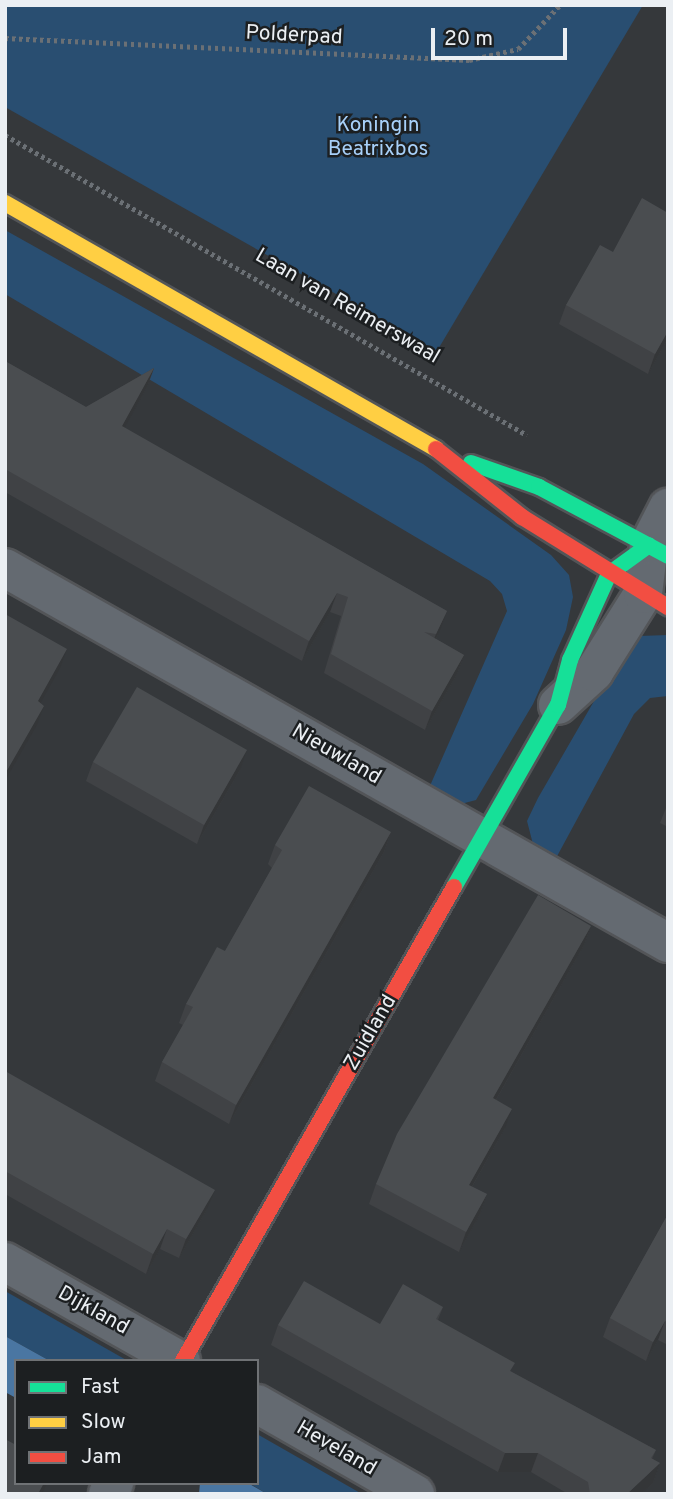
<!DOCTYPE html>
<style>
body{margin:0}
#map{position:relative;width:673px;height:1499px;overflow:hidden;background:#35383b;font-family:Overpass,sans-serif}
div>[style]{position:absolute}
.green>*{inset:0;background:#294e71}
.water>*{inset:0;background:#4a76a2}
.path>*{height:4.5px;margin-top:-2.25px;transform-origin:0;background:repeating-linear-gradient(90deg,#6b7075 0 3.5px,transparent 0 7px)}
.roads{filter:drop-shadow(2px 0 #535558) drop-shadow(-2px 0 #535558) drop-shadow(0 2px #535558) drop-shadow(0 -2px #535558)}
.street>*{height:38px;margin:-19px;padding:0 19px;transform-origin:19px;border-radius:19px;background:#646a71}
.fast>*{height:16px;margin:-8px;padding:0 8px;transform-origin:8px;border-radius:8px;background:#16e098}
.slow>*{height:16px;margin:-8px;padding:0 8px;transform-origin:8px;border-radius:8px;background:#ffcf43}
.jam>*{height:16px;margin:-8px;padding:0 8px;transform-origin:8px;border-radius:8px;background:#f24e42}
.wall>*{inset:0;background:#404245}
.shaded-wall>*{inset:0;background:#343638}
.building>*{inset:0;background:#4a4d50}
span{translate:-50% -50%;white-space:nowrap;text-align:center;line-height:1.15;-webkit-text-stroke:5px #1c1f21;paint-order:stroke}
.street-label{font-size:21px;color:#ebeff3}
.park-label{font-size:21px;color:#a7d0f9}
.frame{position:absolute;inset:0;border:7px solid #ebeff3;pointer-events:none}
.legend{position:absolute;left:14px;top:1359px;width:245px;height:126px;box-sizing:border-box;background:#1c1f21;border:2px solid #6f7275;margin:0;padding:9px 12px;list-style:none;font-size:21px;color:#ebeff3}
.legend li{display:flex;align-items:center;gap:14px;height:35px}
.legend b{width:35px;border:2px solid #6f7275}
.scale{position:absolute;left:431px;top:28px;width:136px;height:32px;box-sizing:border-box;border:4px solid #ebeff3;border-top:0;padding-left:9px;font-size:21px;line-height:24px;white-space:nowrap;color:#ebeff3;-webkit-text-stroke:5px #1c1f21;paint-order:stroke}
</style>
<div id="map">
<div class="green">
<div style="clip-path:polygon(5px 5px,643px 5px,437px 351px,5px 107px)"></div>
<div style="clip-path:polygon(5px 230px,423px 464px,551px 555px,569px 575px,573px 597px,566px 630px,533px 704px,476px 800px,457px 805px,429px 788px,507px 611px,502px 594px,490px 581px,5px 294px)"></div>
<div style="clip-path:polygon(668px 635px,668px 696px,650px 698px,634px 714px,555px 860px,534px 848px,527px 821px,538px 798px,623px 651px,639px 636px)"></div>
<div style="clip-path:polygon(5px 1291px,128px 1361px,50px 1361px,5px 1336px)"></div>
<div style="clip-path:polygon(257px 1434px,362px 1494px,267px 1494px,249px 1483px,257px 1483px)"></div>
</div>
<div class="water">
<div style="clip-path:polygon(5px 1336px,50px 1361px,16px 1361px,16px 1398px,5px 1392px)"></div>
<div style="clip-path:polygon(200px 1483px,248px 1483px,267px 1494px,199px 1494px)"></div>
</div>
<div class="path">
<div style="left:5px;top:38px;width:465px;rotate:2.7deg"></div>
<div style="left:469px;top:60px;width:50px;rotate:-12.7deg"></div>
<div style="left:518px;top:49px;width:61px;rotate:-46.3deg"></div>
<div style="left:5px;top:135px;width:602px;rotate:29.89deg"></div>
</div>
<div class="roads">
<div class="street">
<div style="left:5px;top:568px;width:762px;rotate:29.49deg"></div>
<div style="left:558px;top:705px;width:49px;rotate:-42.5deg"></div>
<div style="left:594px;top:672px;width:92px;rotate:-57.9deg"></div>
<div style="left:643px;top:594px;width:49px;rotate:-83deg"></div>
<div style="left:649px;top:545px;width:42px;rotate:-62.8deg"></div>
<div style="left:5px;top:1262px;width:202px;rotate:29.4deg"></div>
<div style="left:257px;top:1404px;width:182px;rotate:29.7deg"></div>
<div style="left:108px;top:1494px;width:13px;rotate:-61deg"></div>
</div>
<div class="fast">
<div style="left:471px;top:463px;width:72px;rotate:19.4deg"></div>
<div style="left:539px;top:487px;width:146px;rotate:28.1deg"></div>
<div style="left:454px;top:887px;width:210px;rotate:-60.3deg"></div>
<div style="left:558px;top:705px;width:47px;rotate:-75.1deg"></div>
<div style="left:570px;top:660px;width:94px;rotate:-65.6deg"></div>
<div style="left:609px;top:574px;width:49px;rotate:-35.9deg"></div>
</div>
<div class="slow">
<div style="left:5px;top:203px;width:496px;rotate:29.7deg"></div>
</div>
<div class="jam">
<div style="left:436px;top:449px;width:110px;rotate:38.3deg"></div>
<div style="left:522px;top:517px;width:172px;rotate:31.7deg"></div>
<div style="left:183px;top:1361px;width:546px;rotate:-60.24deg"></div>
</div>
</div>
<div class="wall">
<div style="clip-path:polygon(613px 252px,668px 338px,648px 374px,559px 324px,566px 305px)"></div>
<div style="clip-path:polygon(5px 361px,86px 407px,154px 368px,147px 387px,124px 428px,447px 611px,436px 639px,464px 655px,457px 674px,425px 730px,324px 673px,341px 616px,330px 612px,302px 661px,5px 492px)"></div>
<div style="clip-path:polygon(93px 762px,240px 770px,197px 844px,86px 781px)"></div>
<div style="clip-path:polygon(668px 803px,668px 827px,660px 823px)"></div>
<div style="clip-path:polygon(391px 832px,384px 852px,229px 1124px,155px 1081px,162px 1062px,183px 1025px,179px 1023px,186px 1004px,225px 951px,272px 868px,268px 864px,275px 845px)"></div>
<div style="clip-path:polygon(591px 926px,584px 945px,496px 1100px,505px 1128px,472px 1187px,487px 1194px,480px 1214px,459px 1252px,369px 1204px,376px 1184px)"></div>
<div style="clip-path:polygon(5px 1071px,207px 1209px,179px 1258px,160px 1249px,146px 1274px,5px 1194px)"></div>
<div style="clip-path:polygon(668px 1214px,668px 1345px,658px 1340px,646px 1361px,603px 1337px,610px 1318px)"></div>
<div style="clip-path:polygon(443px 1307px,438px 1320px,512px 1372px,656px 1450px,652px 1459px,660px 1463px,653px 1483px,641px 1494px,568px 1494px,531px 1472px,498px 1472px,271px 1345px,278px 1325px,380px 1324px)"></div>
</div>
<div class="shaded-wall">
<div style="clip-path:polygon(668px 331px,668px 338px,648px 374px,655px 354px)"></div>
<div style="clip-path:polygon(154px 368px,147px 387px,115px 445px,122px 426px)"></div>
<div style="clip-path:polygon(337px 593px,330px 612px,302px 661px,309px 641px)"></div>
<div style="clip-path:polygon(447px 611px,440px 630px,429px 653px,436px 634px)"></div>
<div style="clip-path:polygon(67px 649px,60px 668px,31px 720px,38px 701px)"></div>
<div style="clip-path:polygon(464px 655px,457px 674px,425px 730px,432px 711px)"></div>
<div style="clip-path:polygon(44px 706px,37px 725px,5px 781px,5px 774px)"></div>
<div style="clip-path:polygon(247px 750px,240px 770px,197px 844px,204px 825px)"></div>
<div style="clip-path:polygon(391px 832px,384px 852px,229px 1124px,236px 1105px)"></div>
<div style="clip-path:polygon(591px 926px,584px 945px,486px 1117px,493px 1098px)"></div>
<div style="clip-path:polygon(512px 1109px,505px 1128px,462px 1204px,469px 1185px)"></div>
<div style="clip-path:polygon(215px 1190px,207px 1209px,179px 1258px,186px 1239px)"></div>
<div style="clip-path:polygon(487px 1194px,480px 1214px,459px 1252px,466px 1232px)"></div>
<div style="clip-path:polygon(167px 1229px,160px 1249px,146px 1274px,153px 1254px)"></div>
<div style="clip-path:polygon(665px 1321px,658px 1340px,646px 1361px,653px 1342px)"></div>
<div style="clip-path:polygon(505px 1453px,538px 1453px,531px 1472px,498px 1472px)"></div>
<div style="clip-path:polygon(660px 1463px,653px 1483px,641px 1494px,627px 1494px)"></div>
<div style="clip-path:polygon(44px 1483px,47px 1483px,42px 1494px,38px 1494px)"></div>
</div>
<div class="building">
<div style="clip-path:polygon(642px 198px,668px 213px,668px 331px,655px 354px,566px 305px,600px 245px,613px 252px)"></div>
<div style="clip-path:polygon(5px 361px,86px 407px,154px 368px,122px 426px,447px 611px,436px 634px,424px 632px,464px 655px,432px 711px,331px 654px,348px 597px,337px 593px,309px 641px,5px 469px)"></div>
<div style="clip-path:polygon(5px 614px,67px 649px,38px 701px,44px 706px,5px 774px)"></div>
<div style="clip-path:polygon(137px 687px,247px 750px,204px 825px,93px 762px)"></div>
<div style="clip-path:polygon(309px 786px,391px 832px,236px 1105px,162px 1062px,193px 1007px,186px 1004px,217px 947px,225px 951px,282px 850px,275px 845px)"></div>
<div style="clip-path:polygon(538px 895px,591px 926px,493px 1098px,512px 1109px,469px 1185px,487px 1194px,466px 1232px,376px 1184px,397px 1134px)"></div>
<div style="clip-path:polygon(5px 1071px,215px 1190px,186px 1239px,167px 1229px,153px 1254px,5px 1171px)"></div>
<div style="clip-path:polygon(668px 1214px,668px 1322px,665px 1321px,653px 1342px,610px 1318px)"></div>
<div style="clip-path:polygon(304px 1281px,380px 1324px,403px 1284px,443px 1307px,436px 1319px,515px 1363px,510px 1371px,656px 1450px,651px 1458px,660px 1463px,627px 1494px,590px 1494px,588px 1482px,538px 1453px,505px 1453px,278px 1325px)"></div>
<div style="clip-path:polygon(5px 1439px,16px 1445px,16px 1483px,44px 1483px,38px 1494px,5px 1494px)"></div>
</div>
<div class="street-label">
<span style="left:294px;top:36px;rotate:3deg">Polderpad</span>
<span style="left:347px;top:307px;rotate:30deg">Laan van Reimerswaal</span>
<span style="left:336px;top:755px;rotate:30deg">Nieuwland</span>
<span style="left:371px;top:1033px;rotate:-60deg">Zuidland</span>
<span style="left:93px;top:1311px;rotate:29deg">Dijkland</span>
<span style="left:336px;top:1449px;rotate:30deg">Heveland</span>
</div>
<div class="park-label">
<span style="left:378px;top:138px">Koningin<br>Beatrixbos</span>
</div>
<div class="frame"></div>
<ul class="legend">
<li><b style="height:9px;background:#16e098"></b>Fast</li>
<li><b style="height:9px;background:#ffcf43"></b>Slow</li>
<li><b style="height:9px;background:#f24e42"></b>Jam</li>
</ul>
<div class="scale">20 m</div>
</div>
